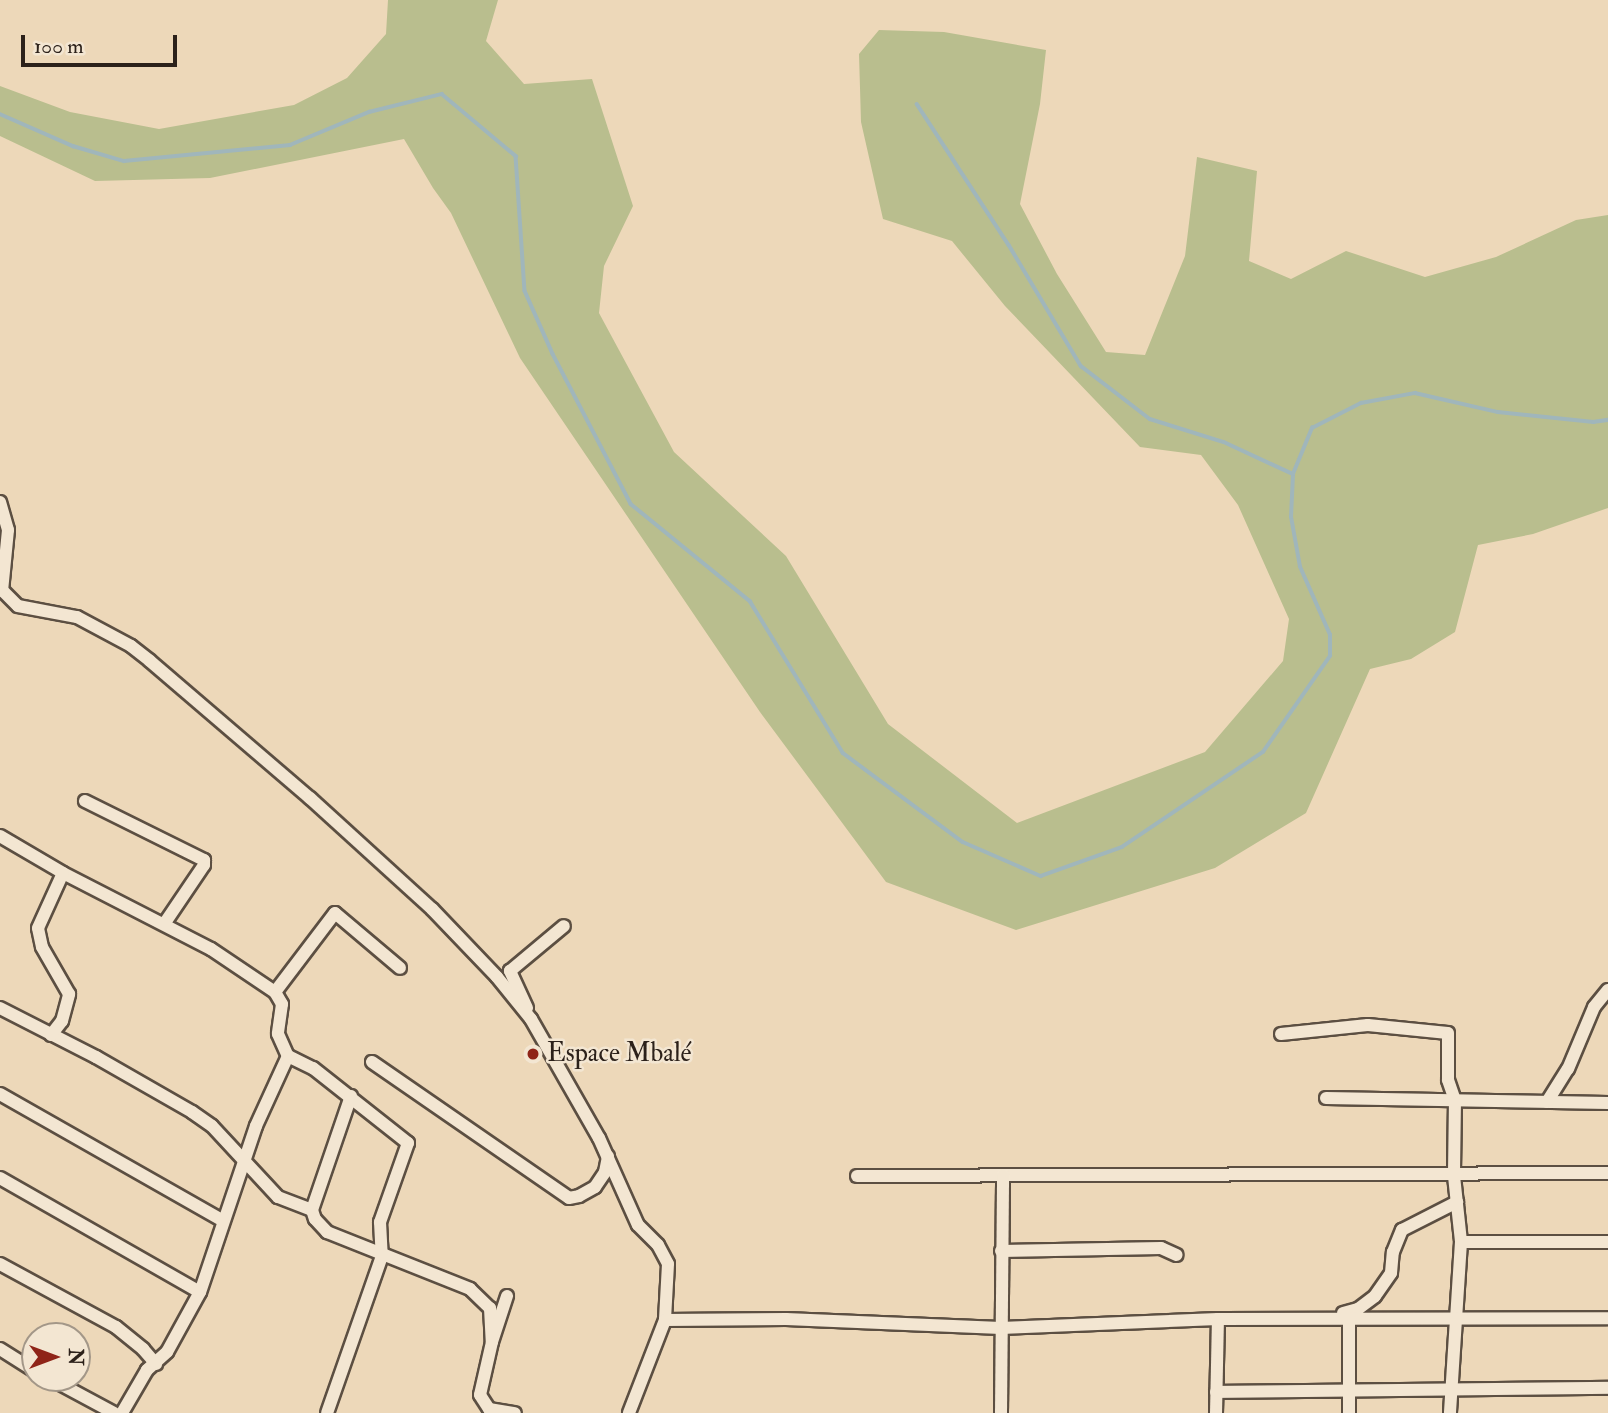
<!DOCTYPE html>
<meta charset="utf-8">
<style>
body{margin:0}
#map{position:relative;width:1608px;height:1413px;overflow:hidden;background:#edd8b9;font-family:"IM FELL Double Pica",serif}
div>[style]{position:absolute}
.green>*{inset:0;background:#b9be8e}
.stream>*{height:3.5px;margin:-1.75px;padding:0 1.75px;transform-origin:1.75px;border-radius:1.75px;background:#a0b6bb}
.roads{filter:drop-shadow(2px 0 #5c4f42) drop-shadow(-2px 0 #5c4f42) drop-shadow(0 2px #5c4f42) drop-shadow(0 -2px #5c4f42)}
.street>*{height:12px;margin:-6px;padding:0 6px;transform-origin:6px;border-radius:6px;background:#f3e6d2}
.dots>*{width:19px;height:19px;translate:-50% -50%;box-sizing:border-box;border:4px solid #f3e6d2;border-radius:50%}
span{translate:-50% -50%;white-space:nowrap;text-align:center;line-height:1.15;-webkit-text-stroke:5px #f3e6d2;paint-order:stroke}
.poi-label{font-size:26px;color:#2c211a}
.left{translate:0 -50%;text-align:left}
.north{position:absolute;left:21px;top:1322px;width:70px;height:70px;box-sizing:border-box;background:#f3e6d2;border:2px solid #a39788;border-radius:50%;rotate:90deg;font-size:19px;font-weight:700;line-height:28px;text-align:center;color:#2c211a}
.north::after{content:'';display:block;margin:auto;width:24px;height:32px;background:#8f2418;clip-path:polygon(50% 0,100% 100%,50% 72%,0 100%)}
.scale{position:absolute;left:21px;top:35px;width:156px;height:32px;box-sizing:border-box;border:4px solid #2c211a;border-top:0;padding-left:9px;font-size:21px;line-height:24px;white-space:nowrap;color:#2c211a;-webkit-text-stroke:5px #f3e6d2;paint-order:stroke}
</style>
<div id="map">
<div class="green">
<div style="clip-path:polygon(388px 0,498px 0,486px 41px,524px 84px,592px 79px,633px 206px,604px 266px,599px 313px,674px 452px,786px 556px,888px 724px,1017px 823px,1205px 752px,1283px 661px,1289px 619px,1238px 505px,1201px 455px,1140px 447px,1005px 306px,952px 241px,883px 219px,861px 122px,859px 54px,879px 30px,944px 32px,1046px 50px,1040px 104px,1020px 204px,1057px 274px,1106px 352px,1145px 355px,1185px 256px,1197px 157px,1257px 171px,1249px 261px,1291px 279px,1346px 251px,1425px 277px,1496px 257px,1576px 220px,1608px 215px,1608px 508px,1533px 534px,1478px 545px,1455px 632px,1411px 659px,1370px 669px,1306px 813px,1215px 868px,1016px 930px,886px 882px,760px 712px,520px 358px,451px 213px,433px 188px,404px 139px,210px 178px,95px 181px,0 136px,0 86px,70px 112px,159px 129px,294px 105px,347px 78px,386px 34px)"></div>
</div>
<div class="stream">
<div style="left:917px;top:104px;width:168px;rotate:56.9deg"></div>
<div style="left:1009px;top:245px;width:141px;rotate:59.2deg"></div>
<div style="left:1081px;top:366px;width:87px;rotate:37.5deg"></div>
<div style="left:1150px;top:419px;width:77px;rotate:17.3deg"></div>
<div style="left:1224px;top:442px;width:76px;rotate:24.9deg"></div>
<div style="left:0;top:114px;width:80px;rotate:23.7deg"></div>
<div style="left:73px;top:146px;width:53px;rotate:16.4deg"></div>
<div style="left:124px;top:161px;width:167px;rotate:-5.5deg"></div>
<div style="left:290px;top:145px;width:86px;rotate:-22.7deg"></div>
<div style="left:369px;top:112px;width:75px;rotate:-13.9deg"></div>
<div style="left:442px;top:94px;width:97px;rotate:40deg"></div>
<div style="left:516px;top:156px;width:135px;rotate:86.2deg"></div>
<div style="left:525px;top:291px;width:69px;rotate:66deg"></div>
<div style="left:553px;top:354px;width:169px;rotate:62.5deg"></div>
<div style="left:631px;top:504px;width:154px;rotate:39.2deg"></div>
<div style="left:750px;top:601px;width:178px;rotate:58.5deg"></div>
<div style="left:843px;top:753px;width:149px;rotate:36.6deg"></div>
<div style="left:963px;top:842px;width:85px;rotate:23.6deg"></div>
<div style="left:1041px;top:876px;width:86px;rotate:-19.7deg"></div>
<div style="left:1122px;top:847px;width:170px;rotate:-34deg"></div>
<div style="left:1263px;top:752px;width:117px;rotate:-55.1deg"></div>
<div style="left:1330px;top:656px;width:21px;rotate:-90deg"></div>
<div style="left:1330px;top:635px;width:74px;rotate:-113.8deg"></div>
<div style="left:1300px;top:567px;width:51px;rotate:-100.2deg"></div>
<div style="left:1291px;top:517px;width:43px;rotate:-87.3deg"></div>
<div style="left:1293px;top:474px;width:50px;rotate:-67.6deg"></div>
<div style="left:1312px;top:428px;width:55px;rotate:-27deg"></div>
<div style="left:1361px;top:403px;width:55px;rotate:-10.5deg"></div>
<div style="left:1415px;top:393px;width:85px;rotate:12.9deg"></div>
<div style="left:1498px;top:412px;width:96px;rotate:6deg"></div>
<div style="left:1593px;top:422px;width:15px;rotate:-8deg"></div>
</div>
<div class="roads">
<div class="street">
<div style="left:0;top:502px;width:29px;rotate:74deg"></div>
<div style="left:8px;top:530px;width:61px;rotate:95.6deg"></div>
<div style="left:0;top:588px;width:25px;rotate:45deg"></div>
<div style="left:18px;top:606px;width:60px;rotate:10.6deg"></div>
<div style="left:77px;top:617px;width:61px;rotate:28.2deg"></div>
<div style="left:131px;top:646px;width:24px;rotate:38deg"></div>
<div style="left:150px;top:661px;width:211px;rotate:40.6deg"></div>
<div style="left:310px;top:798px;width:165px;rotate:42.3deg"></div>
<div style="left:432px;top:909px;width:94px;rotate:46.3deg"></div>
<div style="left:497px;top:977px;width:54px;rotate:51deg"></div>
<div style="left:531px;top:1019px;width:137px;rotate:60.3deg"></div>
<div style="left:599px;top:1138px;width:95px;rotate:65.9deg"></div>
<div style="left:638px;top:1225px;width:28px;rotate:45deg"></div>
<div style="left:658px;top:1245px;width:21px;rotate:62deg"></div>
<div style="left:668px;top:1264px;width:56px;rotate:93.1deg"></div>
<div style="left:665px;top:1320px;width:100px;rotate:111.2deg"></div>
<div style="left:85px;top:801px;width:133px;rotate:26.4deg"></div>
<div style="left:204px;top:860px;width:5px;rotate:90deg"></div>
<div style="left:204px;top:865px;width:71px;rotate:124.1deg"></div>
<div style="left:0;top:836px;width:73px;rotate:30.4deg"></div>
<div style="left:63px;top:873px;width:166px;rotate:27.2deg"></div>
<div style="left:211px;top:949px;width:77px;rotate:33.9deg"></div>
<div style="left:275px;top:992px;width:14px;rotate:60deg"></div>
<div style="left:282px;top:1004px;width:30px;rotate:98deg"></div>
<div style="left:278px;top:1034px;width:24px;rotate:66deg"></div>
<div style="left:288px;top:1056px;width:77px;rotate:114.6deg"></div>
<div style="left:256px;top:1126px;width:175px;rotate:108.6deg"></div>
<div style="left:200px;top:1292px;width:68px;rotate:118.8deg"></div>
<div style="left:167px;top:1352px;width:27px;rotate:138deg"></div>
<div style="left:147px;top:1370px;width:50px;rotate:120.2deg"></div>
<div style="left:275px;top:992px;width:99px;rotate:-52.8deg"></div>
<div style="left:335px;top:913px;width:85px;rotate:40.2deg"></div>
<div style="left:0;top:1008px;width:108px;rotate:27deg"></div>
<div style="left:96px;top:1057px;width:111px;rotate:29.8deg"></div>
<div style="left:192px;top:1112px;width:24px;rotate:35deg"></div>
<div style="left:212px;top:1126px;width:97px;rotate:47.1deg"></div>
<div style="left:278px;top:1197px;width:36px;rotate:21deg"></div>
<div style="left:527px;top:1008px;width:41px;rotate:-114.7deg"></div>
<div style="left:510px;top:971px;width:70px;rotate:-39.8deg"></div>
<div style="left:1281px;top:1034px;width:87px;rotate:-5.9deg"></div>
<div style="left:1368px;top:1025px;width:80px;rotate:5.7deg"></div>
<div style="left:1448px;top:1033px;width:47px;rotate:90deg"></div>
<div style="left:1448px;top:1080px;width:21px;rotate:71deg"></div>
<div style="left:1455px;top:1100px;width:76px;rotate:90.8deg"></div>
<div style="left:1454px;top:1176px;width:66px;rotate:83.9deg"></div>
<div style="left:1461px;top:1242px;width:171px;rotate:93.7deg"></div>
<div style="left:51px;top:1035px;width:18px;rotate:-52deg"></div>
<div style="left:62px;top:1021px;width:28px;rotate:-75deg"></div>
<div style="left:69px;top:994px;width:54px;rotate:-119.9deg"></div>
<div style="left:42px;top:947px;width:19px;rotate:-102deg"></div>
<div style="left:38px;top:928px;width:60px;rotate:-65.6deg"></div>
<div style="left:288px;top:1056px;width:28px;rotate:26deg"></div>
<div style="left:313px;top:1068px;width:121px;rotate:38.3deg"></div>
<div style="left:408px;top:1143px;width:84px;rotate:109.5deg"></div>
<div style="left:380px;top:1222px;width:34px;rotate:87deg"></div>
<div style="left:382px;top:1256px;width:166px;rotate:109.3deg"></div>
<div style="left:372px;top:1062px;width:239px;rotate:34.6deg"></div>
<div style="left:569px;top:1198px;width:10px;rotate:-11deg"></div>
<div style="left:579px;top:1196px;width:18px;rotate:-29deg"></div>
<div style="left:595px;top:1187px;width:18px;rotate:-56deg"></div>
<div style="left:605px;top:1172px;width:16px;rotate:-79deg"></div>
<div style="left:0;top:1094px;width:255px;rotate:29.6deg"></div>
<div style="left:351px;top:1096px;width:120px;rotate:108.9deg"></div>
<div style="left:312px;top:1210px;width:9px;rotate:72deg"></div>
<div style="left:315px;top:1219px;width:18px;rotate:47deg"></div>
<div style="left:327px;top:1232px;width:154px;rotate:21.7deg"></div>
<div style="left:470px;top:1289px;width:28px;rotate:44deg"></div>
<div style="left:490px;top:1308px;width:34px;rotate:87deg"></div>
<div style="left:1326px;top:1098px;width:282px;rotate:1deg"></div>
<div style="left:1547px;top:1102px;width:39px;rotate:-58deg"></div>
<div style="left:1568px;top:1069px;width:67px;rotate:-67.2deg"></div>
<div style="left:1594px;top:1007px;width:22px;rotate:-51deg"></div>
<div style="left:857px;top:1176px;width:751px;rotate:-0.23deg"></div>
<div style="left:0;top:1178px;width:230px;rotate:29.7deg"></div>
<div style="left:1461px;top:1242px;width:147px"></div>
<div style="left:1001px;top:1251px;width:160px;rotate:-1.1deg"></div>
<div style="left:1161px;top:1248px;width:17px;rotate:24deg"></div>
<div style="left:0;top:1264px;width:132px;rotate:28.5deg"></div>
<div style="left:116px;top:1327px;width:35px;rotate:39deg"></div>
<div style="left:143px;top:1349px;width:20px;rotate:49deg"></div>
<div style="left:507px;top:1296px;width:48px;rotate:108.1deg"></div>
<div style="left:492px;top:1342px;width:54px;rotate:102.8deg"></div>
<div style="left:480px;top:1395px;width:17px;rotate:57deg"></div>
<div style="left:489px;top:1409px;width:26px;rotate:9deg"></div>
<div style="left:1343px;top:1313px;width:16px;rotate:-15deg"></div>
<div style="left:1358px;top:1309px;width:21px;rotate:-37deg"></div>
<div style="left:1375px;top:1296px;width:28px;rotate:-55deg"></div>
<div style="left:1391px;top:1273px;width:21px;rotate:-85deg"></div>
<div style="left:1393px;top:1252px;width:24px;rotate:-68deg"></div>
<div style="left:1402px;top:1230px;width:62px;rotate:-27deg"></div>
<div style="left:665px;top:1320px;width:121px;rotate:-0.5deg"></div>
<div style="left:786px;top:1319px;width:215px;rotate:2.4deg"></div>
<div style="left:1001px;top:1328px;width:217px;rotate:-2.4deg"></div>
<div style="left:1218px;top:1319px;width:390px;rotate:-0.1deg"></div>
<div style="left:0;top:1349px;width:41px;rotate:32.2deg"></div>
<div style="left:49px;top:1378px;width:74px;rotate:28.3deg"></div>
<div style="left:1216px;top:1392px;width:392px;rotate:-0.6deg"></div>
<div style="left:1001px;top:1413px;width:238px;rotate:-89.5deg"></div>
<div style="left:1216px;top:1413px;width:94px;rotate:-88.8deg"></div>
<div style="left:1349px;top:1413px;width:95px;rotate:-90deg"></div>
</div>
</div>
<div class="dots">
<div style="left:533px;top:1054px;background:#8f2418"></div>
</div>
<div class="poi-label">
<span class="left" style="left:547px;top:1054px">Espace Mbalé</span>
</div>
<div class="north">N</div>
<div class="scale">100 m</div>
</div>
